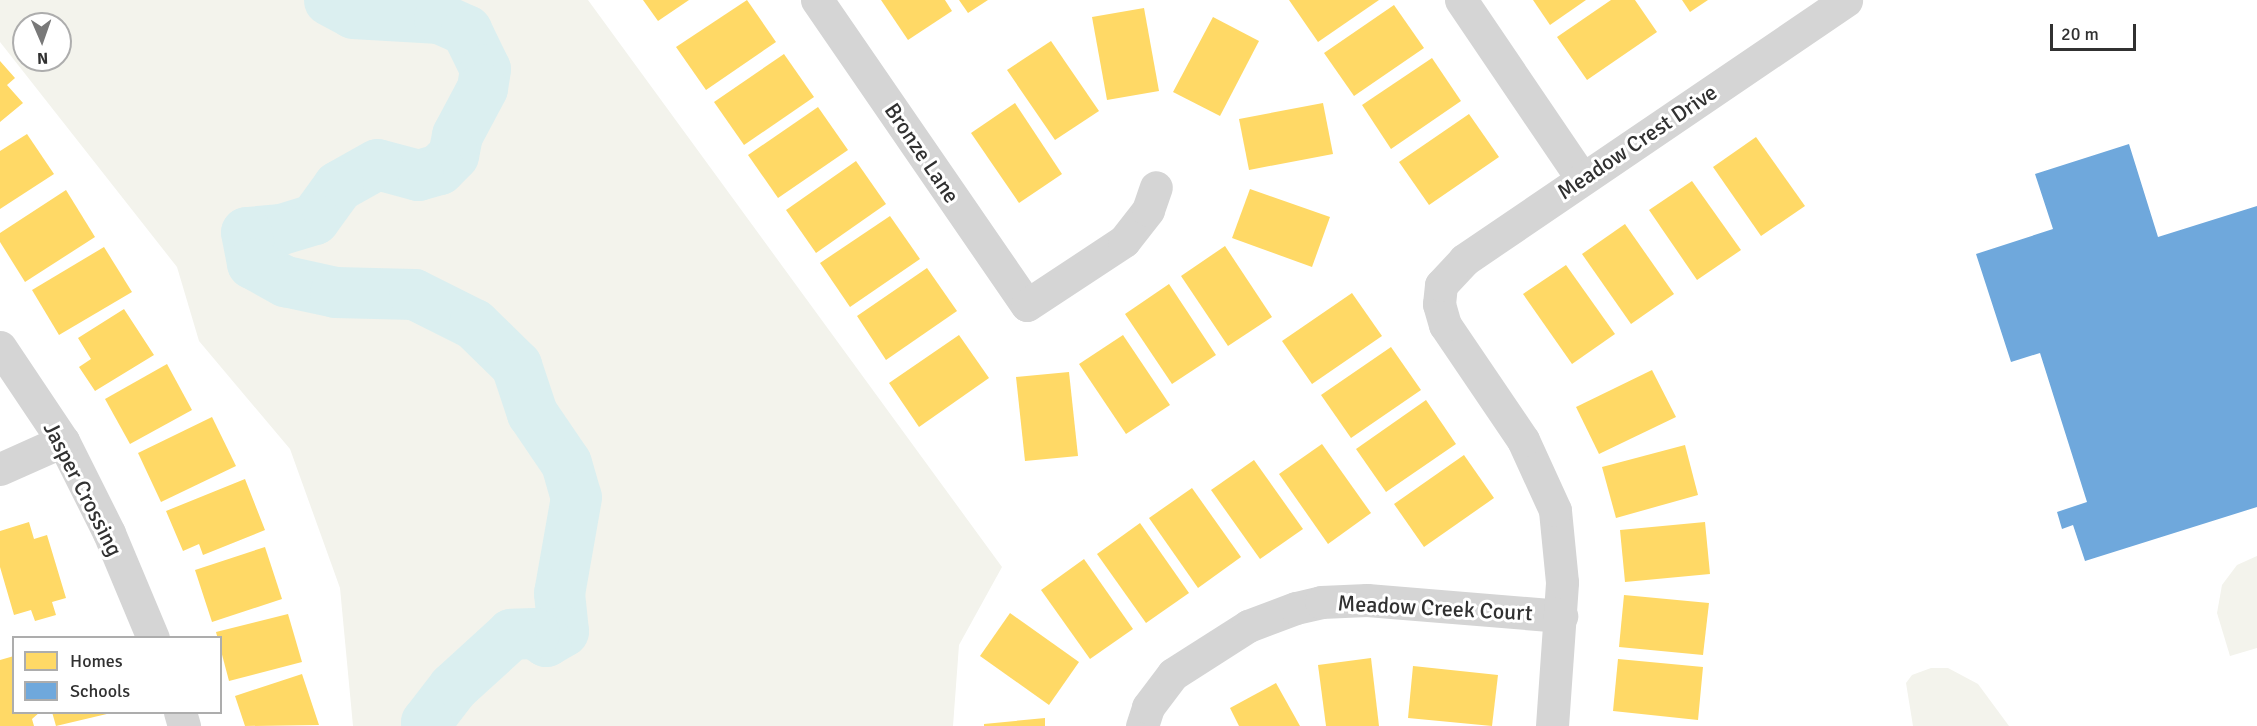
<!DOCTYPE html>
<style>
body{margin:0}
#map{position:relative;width:2257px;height:726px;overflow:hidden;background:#fff;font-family:Signika,sans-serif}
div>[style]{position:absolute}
.green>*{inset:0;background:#f3f3ec}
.homes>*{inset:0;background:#ffd966}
.schools>*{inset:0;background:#6fa8dc}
.river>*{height:51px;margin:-25.5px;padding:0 25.5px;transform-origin:25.5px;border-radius:25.5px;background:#dbeff0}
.minor>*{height:33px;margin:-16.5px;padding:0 16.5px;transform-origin:16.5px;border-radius:16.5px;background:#d5d5d5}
span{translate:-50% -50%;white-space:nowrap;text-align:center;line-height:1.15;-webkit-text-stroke:6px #fff;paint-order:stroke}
.street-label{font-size:22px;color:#313131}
.legend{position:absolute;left:12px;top:636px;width:210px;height:78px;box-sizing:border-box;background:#fff;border:2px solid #adadad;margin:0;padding:8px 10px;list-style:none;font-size:18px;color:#313131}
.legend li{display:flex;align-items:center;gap:12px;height:30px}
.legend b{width:30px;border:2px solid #adadad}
.north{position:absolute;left:12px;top:12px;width:60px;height:60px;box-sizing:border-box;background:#fff;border:2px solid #adadad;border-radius:50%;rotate:178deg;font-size:16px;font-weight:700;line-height:24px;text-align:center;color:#313131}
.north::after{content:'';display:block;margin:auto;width:21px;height:27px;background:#797979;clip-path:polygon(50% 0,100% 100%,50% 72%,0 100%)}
.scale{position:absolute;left:2050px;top:24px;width:86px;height:27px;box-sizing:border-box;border:3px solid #313131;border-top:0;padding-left:8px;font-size:18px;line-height:21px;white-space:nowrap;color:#313131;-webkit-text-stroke:4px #fff;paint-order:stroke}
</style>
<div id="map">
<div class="green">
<div style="clip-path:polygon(evenodd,0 0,588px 0,1002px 567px,959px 645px,953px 726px,353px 726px,340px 588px,290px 449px,199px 341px,177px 267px,0 42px,0 0,24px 24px,60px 24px,60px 60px,24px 60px,24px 24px)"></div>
<div style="clip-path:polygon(2257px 556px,2257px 648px,2230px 656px,2217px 613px,2222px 585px,2237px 565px)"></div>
<div style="clip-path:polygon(1931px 668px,1948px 668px,1978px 684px,2009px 726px,1913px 726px,1906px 683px,1912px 675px)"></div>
</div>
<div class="homes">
<div style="clip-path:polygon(643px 0,689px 0,658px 21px)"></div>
<div style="clip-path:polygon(747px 0,776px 42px,706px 90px,676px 47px)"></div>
<div style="clip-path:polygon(881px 0,945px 0,952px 11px,908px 40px)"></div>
<div style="clip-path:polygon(959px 0,988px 0,968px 13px)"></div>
<div style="clip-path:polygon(1289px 0,1379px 0,1318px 42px)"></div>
<div style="clip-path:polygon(1533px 0,1586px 0,1550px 25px)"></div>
<div style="clip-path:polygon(1611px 0,1635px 0,1657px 32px,1587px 80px,1557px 37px)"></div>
<div style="clip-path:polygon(1682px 0,1708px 0,1690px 12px)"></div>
<div style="clip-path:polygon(1394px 5px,1424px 48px,1354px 96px,1324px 53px)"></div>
<div style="clip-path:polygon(1144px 8px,1159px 91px,1107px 100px,1092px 17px)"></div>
<div style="clip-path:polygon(1213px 17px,1259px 41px,1220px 116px,1173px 92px)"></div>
<div style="clip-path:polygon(1051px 41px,1099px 111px,1055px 140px,1007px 70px)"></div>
<div style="clip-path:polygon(784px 54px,814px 97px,744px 145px,714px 102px)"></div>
<div style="clip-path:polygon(1432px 58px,1461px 101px,1391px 149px,1362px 105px)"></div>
<div style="clip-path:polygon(0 61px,15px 78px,7px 85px,23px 103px,0 122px)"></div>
<div style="clip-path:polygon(1015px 103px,1062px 174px,1019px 203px,971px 133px)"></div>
<div style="clip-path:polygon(1323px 103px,1333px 154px,1249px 170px,1239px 119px)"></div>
<div style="clip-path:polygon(818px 107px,848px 150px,778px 198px,748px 155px)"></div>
<div style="clip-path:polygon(1469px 114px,1499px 157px,1429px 205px,1399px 162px)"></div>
<div style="clip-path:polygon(27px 134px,54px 174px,0 209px,0 151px)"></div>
<div style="clip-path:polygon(1756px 137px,1805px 206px,1761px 236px,1713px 167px)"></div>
<div style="clip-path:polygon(856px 161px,886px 204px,816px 253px,786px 210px)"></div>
<div style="clip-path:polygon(1692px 181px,1741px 250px,1697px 280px,1649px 210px)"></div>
<div style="clip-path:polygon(1250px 189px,1330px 217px,1312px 267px,1232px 238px)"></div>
<div style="clip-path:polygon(66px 190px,95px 237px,25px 282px,0 242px,0 233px)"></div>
<div style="clip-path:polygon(890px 216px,920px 259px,850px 307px,820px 263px)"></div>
<div style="clip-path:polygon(1625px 224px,1674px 294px,1631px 324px,1582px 254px)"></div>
<div style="clip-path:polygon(1225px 246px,1272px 317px,1228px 346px,1181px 276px)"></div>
<div style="clip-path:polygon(104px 247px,132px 292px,59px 335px,32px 290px)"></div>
<div style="clip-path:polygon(1566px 265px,1615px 334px,1572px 364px,1523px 294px)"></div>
<div style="clip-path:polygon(927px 268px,957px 311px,886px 360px,857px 316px)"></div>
<div style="clip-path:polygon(1169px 284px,1216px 355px,1172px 384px,1125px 314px)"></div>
<div style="clip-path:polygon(1352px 293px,1382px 336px,1312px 384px,1282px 341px)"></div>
<div style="clip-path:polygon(124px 309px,154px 355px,95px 391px,79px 367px,91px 359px,78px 338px)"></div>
<div style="clip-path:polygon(959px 335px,989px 378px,919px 427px,889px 383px)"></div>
<div style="clip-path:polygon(1123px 335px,1170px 405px,1126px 434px,1079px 364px)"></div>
<div style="clip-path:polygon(1391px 347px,1421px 390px,1351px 438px,1321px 395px)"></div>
<div style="clip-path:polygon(167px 364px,192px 410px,130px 444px,105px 399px)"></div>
<div style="clip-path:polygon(1652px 370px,1676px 417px,1599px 454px,1576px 407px)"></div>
<div style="clip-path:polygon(1069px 372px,1078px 456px,1025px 461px,1016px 377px)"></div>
<div style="clip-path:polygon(1426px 400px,1456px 444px,1386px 492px,1356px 449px)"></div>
<div style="clip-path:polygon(212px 417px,236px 466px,161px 502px,138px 453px)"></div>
<div style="clip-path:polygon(1322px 444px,1371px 513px,1328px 544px,1279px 474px)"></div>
<div style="clip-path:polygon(1685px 445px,1698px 495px,1616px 518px,1602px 467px)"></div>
<div style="clip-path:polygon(1464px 455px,1494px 498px,1424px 547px,1394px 504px)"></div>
<div style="clip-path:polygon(1254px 460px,1303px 529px,1260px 559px,1211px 490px)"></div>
<div style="clip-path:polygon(245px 479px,265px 530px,203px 555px,199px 544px,183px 551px,166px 511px)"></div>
<div style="clip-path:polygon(1192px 488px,1241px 557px,1198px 588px,1149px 518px)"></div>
<div style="clip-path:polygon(29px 522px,34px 539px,47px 535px,66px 598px,52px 602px,56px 615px,35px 621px,31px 610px,14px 615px,0 567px,0 531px)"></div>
<div style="clip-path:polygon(1705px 522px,1710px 574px,1625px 582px,1620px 530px)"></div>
<div style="clip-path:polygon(1140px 523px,1189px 593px,1146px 623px,1097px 554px)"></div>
<div style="clip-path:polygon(265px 547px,282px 599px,212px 622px,195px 570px)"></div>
<div style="clip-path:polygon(1084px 559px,1133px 629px,1090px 659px,1041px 590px)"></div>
<div style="clip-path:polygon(1624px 595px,1709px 603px,1703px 655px,1619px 647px)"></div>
<div style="clip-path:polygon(1010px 613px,1079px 662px,1049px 705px,980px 656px)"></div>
<div style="clip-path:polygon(288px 614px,302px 662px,229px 681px,216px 632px)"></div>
<div style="clip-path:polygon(14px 656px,14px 712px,40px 712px,32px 719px,34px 726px,0 726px,0 660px)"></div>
<div style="clip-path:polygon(1371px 658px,1379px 726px,1326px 726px,1318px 665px)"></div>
<div style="clip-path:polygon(1618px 659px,1703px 667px,1698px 720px,1613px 711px)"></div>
<div style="clip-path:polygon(1413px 666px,1498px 675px,1492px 726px,1408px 718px)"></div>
<div style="clip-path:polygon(302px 674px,319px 725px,245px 726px,235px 696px)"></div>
<div style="clip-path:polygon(1276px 683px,1300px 726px,1239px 726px,1230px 708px)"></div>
<div style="clip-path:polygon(52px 712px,111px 712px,111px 713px,56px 726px)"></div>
<div style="clip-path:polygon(1045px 718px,1045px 726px,984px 726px,984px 724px)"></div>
</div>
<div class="schools">
<div style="clip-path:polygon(2129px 144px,2158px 237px,2257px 206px,2257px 507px,2085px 561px,2073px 525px,2062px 529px,2057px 512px,2087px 502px,2040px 353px,2011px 362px,1976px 254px,2053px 229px,2035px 174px)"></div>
</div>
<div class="river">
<div style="left:329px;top:0;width:27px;rotate:28deg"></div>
<div style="left:353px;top:13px;width:86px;rotate:3.3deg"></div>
<div style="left:439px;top:18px;width:30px;rotate:24deg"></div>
<div style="left:466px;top:30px;width:43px;rotate:64deg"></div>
<div style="left:485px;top:69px;width:19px;rotate:99deg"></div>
<div style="left:482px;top:88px;width:53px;rotate:118deg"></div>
<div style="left:457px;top:135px;width:20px;rotate:101deg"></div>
<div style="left:453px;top:155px;width:20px;rotate:135deg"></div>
<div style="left:439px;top:169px;width:22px;rotate:164deg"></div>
<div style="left:418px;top:175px;width:42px;rotate:-165deg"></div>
<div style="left:377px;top:164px;width:45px;rotate:150.6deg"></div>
<div style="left:338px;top:186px;width:41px;rotate:126deg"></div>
<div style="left:314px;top:219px;width:34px;rotate:163deg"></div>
<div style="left:281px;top:229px;width:35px;rotate:175deg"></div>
<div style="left:246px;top:232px;width:32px;rotate:79deg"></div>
<div style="left:252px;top:263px;width:38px;rotate:29deg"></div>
<div style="left:285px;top:281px;width:51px;rotate:12.4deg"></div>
<div style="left:335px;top:292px;width:79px;rotate:1.5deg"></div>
<div style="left:414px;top:294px;width:67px;rotate:26.6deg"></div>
<div style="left:474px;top:324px;width:59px;rotate:44.3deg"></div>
<div style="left:516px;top:365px;width:51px;rotate:71.6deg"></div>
<div style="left:532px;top:413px;width:60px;rotate:55.8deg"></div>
<div style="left:566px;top:463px;width:35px;rotate:74deg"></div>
<div style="left:576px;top:497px;width:97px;rotate:100deg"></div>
<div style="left:559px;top:593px;width:38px;rotate:84deg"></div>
<div style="left:563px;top:631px;width:20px;rotate:150deg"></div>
<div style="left:546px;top:641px;width:14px;rotate:-146deg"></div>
<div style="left:534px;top:633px;width:23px;rotate:178deg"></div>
<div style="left:511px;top:634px;width:79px;rotate:137.6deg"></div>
<div style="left:453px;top:687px;width:44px;rotate:127.6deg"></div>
<div style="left:426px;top:722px;width:4px;rotate:76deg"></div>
</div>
<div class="minor">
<div style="left:817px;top:0;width:370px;rotate:55.5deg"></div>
<div style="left:1027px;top:305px;width:116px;rotate:-33.4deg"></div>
<div style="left:1124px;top:241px;width:39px;rotate:-52deg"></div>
<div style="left:1148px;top:210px;width:24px;rotate:-71deg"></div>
<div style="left:1461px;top:0;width:216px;rotate:55.9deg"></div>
<div style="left:0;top:347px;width:113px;rotate:56.2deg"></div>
<div style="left:63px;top:441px;width:103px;rotate:63.4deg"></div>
<div style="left:109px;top:533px;width:114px;rotate:67.3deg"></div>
<div style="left:0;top:469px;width:69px;rotate:-24deg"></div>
<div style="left:180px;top:712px;width:15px;rotate:74deg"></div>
<div style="left:1142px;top:726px;width:20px;rotate:-72deg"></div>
<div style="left:1148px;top:707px;width:41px;rotate:-52.9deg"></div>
<div style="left:1173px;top:674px;width:89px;rotate:-32.6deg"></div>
<div style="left:1248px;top:626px;width:51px;rotate:-20.6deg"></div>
<div style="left:1296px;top:608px;width:26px;rotate:-13deg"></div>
<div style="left:1321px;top:602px;width:46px;rotate:-2.5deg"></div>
<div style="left:1367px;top:600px;width:195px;rotate:4.7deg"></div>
<div style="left:1552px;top:726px;width:144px;rotate:-86deg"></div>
<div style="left:1562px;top:582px;width:72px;rotate:-95.6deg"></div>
<div style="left:1555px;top:510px;width:77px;rotate:-114.6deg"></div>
<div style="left:1523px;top:440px;width:139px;rotate:-124.1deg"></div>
<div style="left:1445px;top:325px;width:22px;rotate:-106deg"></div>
<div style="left:1439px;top:304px;width:19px;rotate:-84deg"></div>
<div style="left:1441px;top:285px;width:34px;rotate:-47deg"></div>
<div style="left:1464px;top:260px;width:462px;rotate:-34.2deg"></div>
</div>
<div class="street-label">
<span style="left:1637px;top:142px;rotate:-34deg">Meadow Crest Drive</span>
<span style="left:922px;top:153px;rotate:56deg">Bronze Lane</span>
<span style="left:83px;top:489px;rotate:63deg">Jasper Crossing</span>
<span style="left:1435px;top:608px;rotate:3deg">Meadow Creek Court</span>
</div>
<ul class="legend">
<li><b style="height:16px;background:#ffd966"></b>Homes</li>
<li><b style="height:16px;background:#6fa8dc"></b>Schools</li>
</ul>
<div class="north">N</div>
<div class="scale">20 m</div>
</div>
